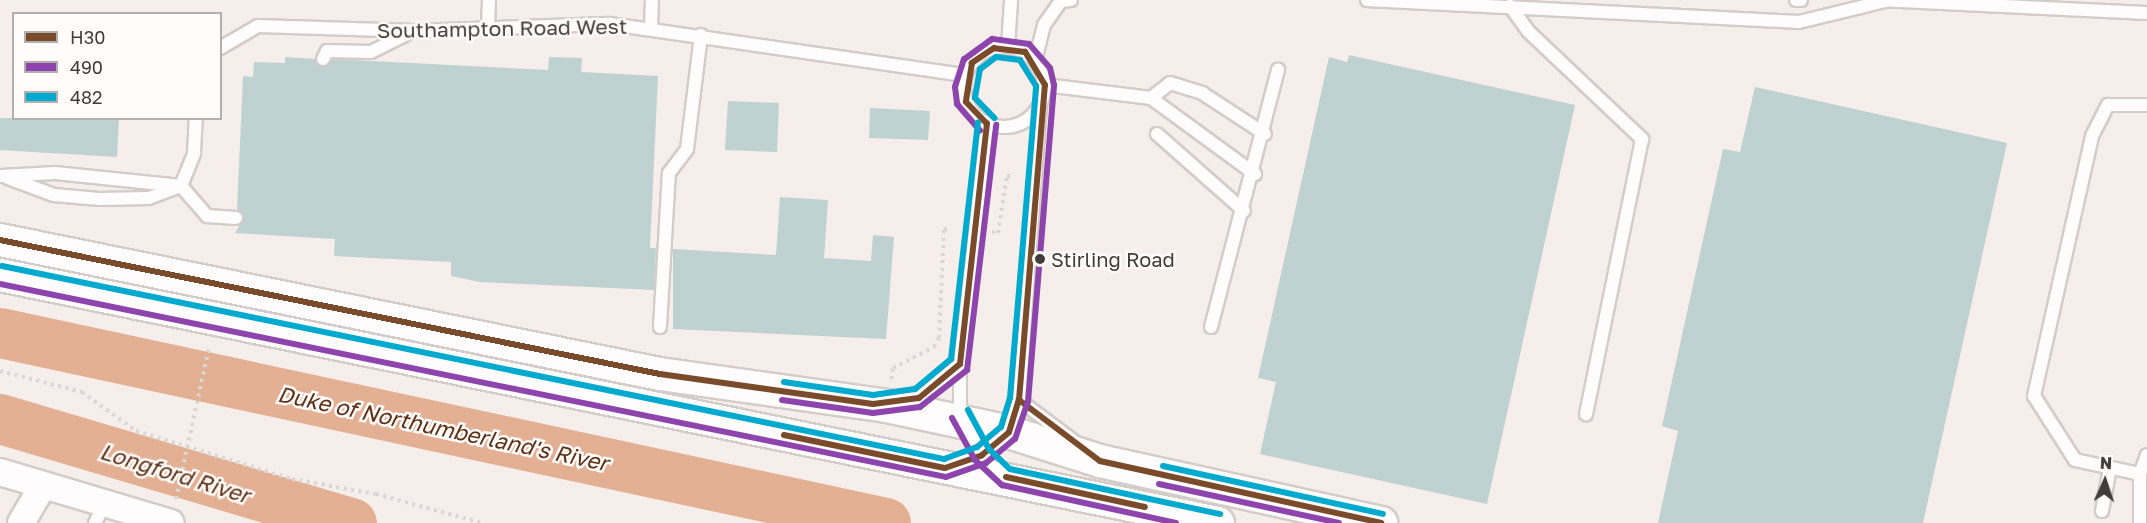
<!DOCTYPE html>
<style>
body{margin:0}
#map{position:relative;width:2147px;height:523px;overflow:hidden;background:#f6eeea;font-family:"Golos Text",sans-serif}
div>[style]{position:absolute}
.river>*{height:50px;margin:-25px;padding:0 25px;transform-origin:25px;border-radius:25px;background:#e4b094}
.building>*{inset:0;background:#c0d1d2}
.path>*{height:4px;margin-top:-2px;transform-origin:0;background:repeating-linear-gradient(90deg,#dad8d6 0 3px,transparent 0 7.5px)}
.roads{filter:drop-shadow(2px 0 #d3ccc9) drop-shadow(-2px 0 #d3ccc9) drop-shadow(0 2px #d3ccc9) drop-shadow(0 -2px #d3ccc9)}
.service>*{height:12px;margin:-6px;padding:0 6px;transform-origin:6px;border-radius:6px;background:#fefcfc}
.service>.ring{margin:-6px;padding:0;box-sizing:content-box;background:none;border:12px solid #fefcfc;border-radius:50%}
.minor>*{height:26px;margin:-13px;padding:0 13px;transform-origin:13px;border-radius:13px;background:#fefcfc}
.tertiary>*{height:32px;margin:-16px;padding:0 16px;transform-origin:16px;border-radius:16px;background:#fefcfc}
.bus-1>*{height:6px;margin:-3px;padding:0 3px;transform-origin:3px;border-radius:3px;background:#7a4b2a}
.bus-2>*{height:6px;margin:-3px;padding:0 3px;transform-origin:3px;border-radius:3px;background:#8e44ad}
.bus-3>*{height:6px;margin:-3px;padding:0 3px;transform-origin:3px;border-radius:3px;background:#00a9ce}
.dots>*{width:16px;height:16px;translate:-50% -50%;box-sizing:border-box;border:3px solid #fffcfb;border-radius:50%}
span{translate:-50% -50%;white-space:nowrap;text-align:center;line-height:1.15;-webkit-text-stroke:5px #fffcfb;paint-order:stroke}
.bus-label{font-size:20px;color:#413b39}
.left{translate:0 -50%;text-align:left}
.street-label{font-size:21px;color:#413b39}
.water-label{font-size:22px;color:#5e3014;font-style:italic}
.legend{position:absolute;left:12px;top:12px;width:210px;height:108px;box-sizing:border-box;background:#fffcfb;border:2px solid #b3afad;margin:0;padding:8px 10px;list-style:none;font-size:18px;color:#413b39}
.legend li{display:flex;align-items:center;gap:12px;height:30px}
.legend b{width:30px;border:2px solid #b3afad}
.north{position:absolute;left:2075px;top:451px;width:60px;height:60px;-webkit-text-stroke:4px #fffcfb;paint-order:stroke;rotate:3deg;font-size:16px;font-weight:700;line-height:24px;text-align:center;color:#413b39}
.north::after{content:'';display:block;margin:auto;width:21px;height:27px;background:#413b39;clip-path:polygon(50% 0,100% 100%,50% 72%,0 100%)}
</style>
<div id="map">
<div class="river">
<div style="left:0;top:333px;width:906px;rotate:12.1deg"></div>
<div style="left:0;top:419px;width:367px;rotate:16.5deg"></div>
</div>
<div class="building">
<div style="clip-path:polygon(1349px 55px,1575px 105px,1487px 504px,1260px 454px,1276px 382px,1258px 378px,1329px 57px,1347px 62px)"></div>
<div style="clip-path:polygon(285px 57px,315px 59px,323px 67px,332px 59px,548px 70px,549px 57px,582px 58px,581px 72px,658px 76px,650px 248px,656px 248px,654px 290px,480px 282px,451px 276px,451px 262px,334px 256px,335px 239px,235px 233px,244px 218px,237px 210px,243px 76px,253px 77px,254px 62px,285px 63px)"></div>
<div style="clip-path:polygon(1755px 87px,2007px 143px,1923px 523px,1658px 523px,1678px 431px,1662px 426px,1723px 149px,1740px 152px)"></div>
<div style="clip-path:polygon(728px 101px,779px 103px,777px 152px,725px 150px)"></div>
<div style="clip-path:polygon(870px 108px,930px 111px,928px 140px,869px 138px)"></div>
<div style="clip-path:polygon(0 118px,119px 118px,117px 157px,0 150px)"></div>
<div style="clip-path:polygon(780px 197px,828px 200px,824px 258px,871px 261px,873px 235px,894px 237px,886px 339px,673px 329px,673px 249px,776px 255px)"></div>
</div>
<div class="path">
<div style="left:992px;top:232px;width:6px;rotate:9deg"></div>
<div style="left:998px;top:233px;width:58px;rotate:-81deg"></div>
<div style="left:1007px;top:176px;width:6px"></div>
<div style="left:0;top:371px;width:85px;rotate:14.4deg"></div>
<div style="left:82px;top:392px;width:67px;rotate:35.8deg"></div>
<div style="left:136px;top:431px;width:163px;rotate:17.1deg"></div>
<div style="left:292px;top:479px;width:85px;rotate:10.1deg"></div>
<div style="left:376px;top:494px;width:110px;rotate:15.3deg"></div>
<div style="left:891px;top:379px;width:11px;rotate:-80deg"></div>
<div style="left:893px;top:368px;width:46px;rotate:-27.1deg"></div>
<div style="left:934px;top:347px;width:10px;rotate:-61deg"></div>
<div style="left:939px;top:338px;width:109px;rotate:-87.4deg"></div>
<div style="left:944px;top:229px;width:6px"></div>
<div style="left:176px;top:499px;width:155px;rotate:-77.7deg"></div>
</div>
<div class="roads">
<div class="service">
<div style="left:1367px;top:0;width:433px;rotate:2.9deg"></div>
<div style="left:1799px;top:22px;width:89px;rotate:-13.7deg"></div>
<div style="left:1796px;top:0;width:5px"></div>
<div style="left:1880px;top:0;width:267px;rotate:2.8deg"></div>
<div style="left:1510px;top:6px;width:32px;rotate:54deg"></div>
<div style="left:1529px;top:32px;width:156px;rotate:43.4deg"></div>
<div style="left:1642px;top:139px;width:281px;rotate:101.5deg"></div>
<div style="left:651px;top:27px;width:27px;rotate:-88deg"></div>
<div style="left:488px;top:28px;width:28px;rotate:-88deg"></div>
<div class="ring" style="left:964px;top:47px;width:68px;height:68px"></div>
<div style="left:1008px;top:47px;width:47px;rotate:-86.3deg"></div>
<div style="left:220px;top:48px;width:44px;rotate:-30.1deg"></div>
<div style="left:258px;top:26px;width:157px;rotate:1.8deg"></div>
<div style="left:415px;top:31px;width:195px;rotate:-2.1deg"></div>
<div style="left:610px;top:24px;width:359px;rotate:8.2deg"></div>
<div style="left:323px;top:59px;width:9px;rotate:-63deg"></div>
<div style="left:327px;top:51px;width:44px;rotate:1.3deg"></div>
<div style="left:371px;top:52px;width:47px;rotate:-26.6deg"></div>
<div style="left:1035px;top:61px;width:37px;rotate:-76deg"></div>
<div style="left:1044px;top:25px;width:29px;rotate:-55deg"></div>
<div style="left:1061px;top:1px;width:10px;rotate:-6deg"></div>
<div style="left:1045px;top:85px;width:107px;rotate:7deg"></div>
<div style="left:1151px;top:98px;width:129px;rotate:36.2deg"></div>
<div style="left:1151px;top:98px;width:24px;rotate:-38deg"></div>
<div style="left:1170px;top:83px;width:34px;rotate:17deg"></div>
<div style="left:1202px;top:93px;width:75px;rotate:33.1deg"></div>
<div style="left:987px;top:124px;width:242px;rotate:96.4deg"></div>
<div style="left:960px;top:364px;width:58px;rotate:90deg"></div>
<div style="left:960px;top:422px;width:47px;rotate:53.6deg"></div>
<div style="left:1157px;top:134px;width:116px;rotate:41.5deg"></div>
<div style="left:1px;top:176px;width:54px;rotate:-3.2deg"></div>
<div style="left:55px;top:173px;width:127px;rotate:5.9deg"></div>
<div style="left:181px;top:186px;width:40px;rotate:49deg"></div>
<div style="left:207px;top:216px;width:29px;rotate:4deg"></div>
<div style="left:8px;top:178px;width:49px;rotate:20.3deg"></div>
<div style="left:54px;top:195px;width:45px;rotate:5.1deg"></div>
<div style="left:99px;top:199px;width:50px;rotate:-1.1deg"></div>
<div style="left:149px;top:198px;width:33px;rotate:-21deg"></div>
<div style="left:181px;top:186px;width:35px;rotate:-68deg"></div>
<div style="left:194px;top:153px;width:35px;rotate:-87deg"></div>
<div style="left:660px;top:327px;width:154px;rotate:-86.7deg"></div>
<div style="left:669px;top:173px;width:30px;rotate:-53deg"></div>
<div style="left:687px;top:149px;width:115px;rotate:-83deg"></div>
<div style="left:1211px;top:327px;width:266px;rotate:-75.4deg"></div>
<div style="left:903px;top:399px;width:16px;rotate:-4deg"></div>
<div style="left:919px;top:398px;width:53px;rotate:-39.7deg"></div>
<div style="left:1019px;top:400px;width:70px;rotate:36.9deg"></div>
<div style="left:960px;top:463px;width:23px;rotate:-20deg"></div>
<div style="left:982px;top:455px;width:35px;rotate:-40deg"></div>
<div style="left:1009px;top:432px;width:34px;rotate:-73deg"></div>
<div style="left:1019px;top:400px;width:294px;rotate:-85.9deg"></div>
<div style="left:2140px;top:474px;width:66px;rotate:-167.8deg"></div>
<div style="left:2075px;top:460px;width:76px;rotate:-122.6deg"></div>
<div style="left:2034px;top:396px;width:266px;rotate:-77.4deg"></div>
<div style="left:2092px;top:136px;width:35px;rotate:-63deg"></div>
<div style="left:2108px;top:105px;width:39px"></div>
<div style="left:2102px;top:511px;width:44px;rotate:-79.5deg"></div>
<div style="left:95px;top:523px;width:20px;rotate:-63deg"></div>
<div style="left:2140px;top:523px;width:49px;rotate:-90deg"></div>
<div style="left:2140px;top:474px;width:20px;rotate:-70deg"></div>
</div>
<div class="minor">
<div style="left:0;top:472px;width:178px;rotate:16.6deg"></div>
<div style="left:21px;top:523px;width:42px;rotate:-59.7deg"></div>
</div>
<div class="tertiary">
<div style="left:0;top:240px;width:673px;rotate:11.48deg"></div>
<div style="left:660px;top:374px;width:229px;rotate:8deg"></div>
<div style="left:887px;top:406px;width:125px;rotate:12deg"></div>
<div style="left:1009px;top:432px;width:96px;rotate:17.7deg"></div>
<div style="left:1100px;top:461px;width:288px;rotate:12.4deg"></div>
<div style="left:0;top:275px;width:1243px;rotate:11.51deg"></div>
</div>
</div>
<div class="bus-1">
<div style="left:0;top:240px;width:673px;rotate:11.48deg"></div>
<div style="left:660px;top:374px;width:215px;rotate:8deg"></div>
<div style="left:873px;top:404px;width:46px;rotate:-7.4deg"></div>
<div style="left:919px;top:398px;width:53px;rotate:-39.7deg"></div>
<div style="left:960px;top:364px;width:242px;rotate:-83.6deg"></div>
<div style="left:1019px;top:400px;width:101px;rotate:37deg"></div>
<div style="left:1100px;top:461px;width:288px;rotate:12.4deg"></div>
<div style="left:784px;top:435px;width:164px;rotate:11.6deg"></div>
<div style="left:945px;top:468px;width:39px;rotate:-19deg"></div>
<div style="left:982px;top:455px;width:35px;rotate:-40deg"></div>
<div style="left:1009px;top:432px;width:34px;rotate:-73deg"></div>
<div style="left:1019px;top:400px;width:316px;rotate:-85.3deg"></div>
<div style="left:1045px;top:85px;width:39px;rotate:-121deg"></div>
<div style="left:1025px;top:52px;width:31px;rotate:-173deg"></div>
<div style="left:994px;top:48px;width:27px;rotate:146deg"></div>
<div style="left:972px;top:63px;width:39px;rotate:99deg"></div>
<div style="left:966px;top:102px;width:30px;rotate:46deg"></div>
<div style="left:1006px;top:477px;width:142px;rotate:12.2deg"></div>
</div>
<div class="bus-2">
<div style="left:0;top:284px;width:965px;rotate:11.53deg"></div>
<div style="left:946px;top:477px;width:42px;rotate:-19.3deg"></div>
<div style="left:986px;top:463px;width:38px;rotate:-40deg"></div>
<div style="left:1015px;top:439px;width:39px;rotate:-71deg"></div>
<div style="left:1028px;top:402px;width:318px;rotate:-85.3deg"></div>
<div style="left:1054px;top:85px;width:17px;rotate:-103deg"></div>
<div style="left:1050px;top:68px;width:32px;rotate:-131deg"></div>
<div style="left:1029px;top:44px;width:37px;rotate:-172deg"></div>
<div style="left:992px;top:39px;width:34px;rotate:144deg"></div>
<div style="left:964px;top:59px;width:29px;rotate:108deg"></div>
<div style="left:955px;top:87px;width:17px;rotate:83deg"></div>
<div style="left:957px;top:104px;width:35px;rotate:49deg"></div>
<div style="left:782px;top:400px;width:92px;rotate:8.1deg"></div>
<div style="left:873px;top:413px;width:47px;rotate:-7.3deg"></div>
<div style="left:920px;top:407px;width:60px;rotate:-38.2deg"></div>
<div style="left:967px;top:370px;width:247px;rotate:-83.2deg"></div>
<div style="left:952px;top:418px;width:48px;rotate:61.3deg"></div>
<div style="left:975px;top:460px;width:37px;rotate:43deg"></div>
<div style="left:1002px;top:485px;width:178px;rotate:12.3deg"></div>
<div style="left:1159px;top:484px;width:184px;rotate:12.2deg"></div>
</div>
<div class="bus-3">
<div style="left:2px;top:266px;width:962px;rotate:11.58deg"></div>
<div style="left:944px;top:459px;width:35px;rotate:-20deg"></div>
<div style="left:977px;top:447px;width:31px;rotate:-40deg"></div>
<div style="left:1001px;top:427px;width:30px;rotate:-73deg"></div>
<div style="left:1010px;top:398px;width:313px;rotate:-85.2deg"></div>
<div style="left:1036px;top:86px;width:31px;rotate:-122deg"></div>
<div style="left:1020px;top:60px;width:24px;rotate:-173deg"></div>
<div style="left:996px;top:57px;width:20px;rotate:143deg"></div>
<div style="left:980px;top:69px;width:29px;rotate:100deg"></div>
<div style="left:975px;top:98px;width:28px;rotate:46deg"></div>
<div style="left:784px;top:382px;width:90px;rotate:8.3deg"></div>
<div style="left:873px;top:395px;width:42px;rotate:-8.1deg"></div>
<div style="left:915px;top:389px;width:47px;rotate:-39.8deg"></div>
<div style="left:951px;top:359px;width:238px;rotate:-83.5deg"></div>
<div style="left:968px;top:410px;width:44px;rotate:61.7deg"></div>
<div style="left:989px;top:449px;width:29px;rotate:44deg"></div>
<div style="left:1010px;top:469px;width:215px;rotate:12.1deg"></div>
<div style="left:1163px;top:466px;width:225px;rotate:12.3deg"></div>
</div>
<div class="dots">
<div style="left:1040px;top:259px;background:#413b39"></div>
</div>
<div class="bus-label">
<span class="left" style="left:1051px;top:259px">Stirling Road</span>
</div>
<div class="street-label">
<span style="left:502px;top:28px;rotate:-1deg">Southampton Road West</span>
</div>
<div class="water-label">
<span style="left:443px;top:428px;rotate:12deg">Duke of Northumberland's River</span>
<span style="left:175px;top:473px;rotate:17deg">Longford River</span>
</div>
<ul class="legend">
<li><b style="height:8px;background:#7a4b2a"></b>H30</li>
<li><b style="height:8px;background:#8e44ad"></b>490</li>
<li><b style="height:8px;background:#00a9ce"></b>482</li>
</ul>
<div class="north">N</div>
</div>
